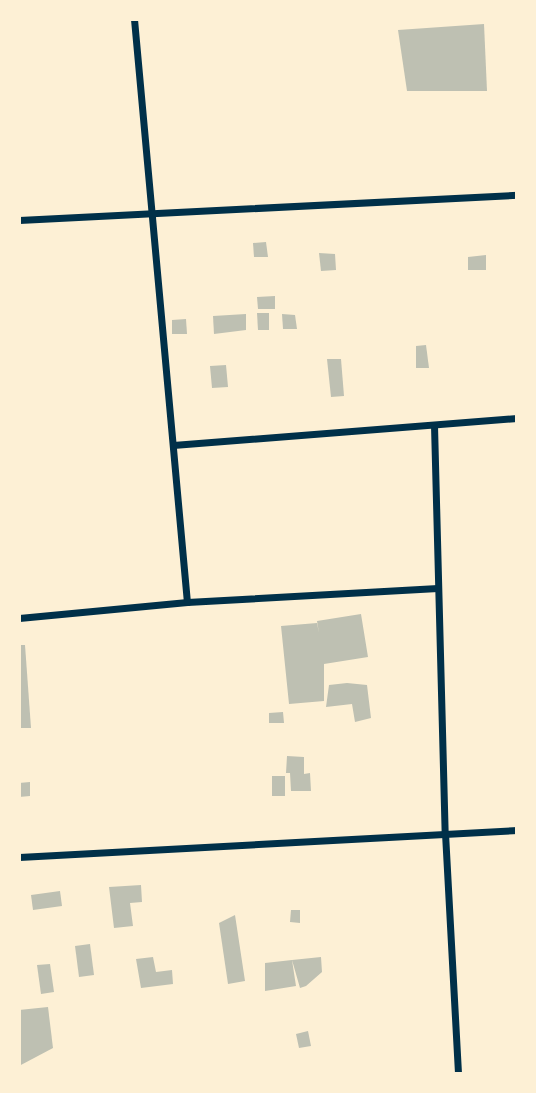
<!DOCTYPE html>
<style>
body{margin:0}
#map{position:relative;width:536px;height:1093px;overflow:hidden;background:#fdf0d5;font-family:Inter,sans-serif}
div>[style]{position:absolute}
.building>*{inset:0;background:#bec0b2}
.minor>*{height:7px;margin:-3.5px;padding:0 3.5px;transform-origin:3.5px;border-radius:3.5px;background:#003049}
span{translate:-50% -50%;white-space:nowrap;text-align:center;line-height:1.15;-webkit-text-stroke:5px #fdf0d5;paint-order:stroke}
.frame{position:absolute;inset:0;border:21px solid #fdf0d5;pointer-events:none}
</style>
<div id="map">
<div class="building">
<div style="clip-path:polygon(484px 24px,487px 91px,407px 91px,398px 30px)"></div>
<div style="clip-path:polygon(266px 242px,268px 257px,254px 257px,253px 243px)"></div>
<div style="clip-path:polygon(319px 253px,335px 254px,336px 270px,321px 271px)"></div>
<div style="clip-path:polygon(486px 255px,486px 270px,468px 270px,468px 257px)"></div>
<div style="clip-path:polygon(275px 296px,275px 309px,258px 309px,257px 297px)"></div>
<div style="clip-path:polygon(257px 313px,269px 313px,269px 330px,258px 330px)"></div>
<div style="clip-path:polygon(246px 314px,246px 330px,214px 334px,213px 316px)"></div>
<div style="clip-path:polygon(282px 314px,295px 315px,297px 329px,283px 329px)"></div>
<div style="clip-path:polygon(186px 319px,187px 334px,172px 334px,172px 320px)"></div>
<div style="clip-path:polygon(426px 345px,429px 368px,416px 368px,416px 346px)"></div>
<div style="clip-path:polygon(327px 359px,341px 359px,344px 396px,331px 397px)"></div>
<div style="clip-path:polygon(226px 365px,228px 387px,212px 388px,210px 366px)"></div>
<div style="clip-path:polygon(361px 614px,368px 657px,324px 664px,324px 701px,289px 704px,281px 626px,317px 623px,319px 633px,317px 621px)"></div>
<div style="clip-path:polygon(19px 645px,25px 645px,31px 728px,19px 728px)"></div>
<div style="clip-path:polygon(347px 683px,367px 685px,371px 718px,355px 722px,352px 704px,326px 707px,329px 685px)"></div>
<div style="clip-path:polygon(283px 712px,284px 723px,269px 723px,269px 713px)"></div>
<div style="clip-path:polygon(287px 756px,304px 757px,304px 774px,310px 773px,311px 791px,291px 791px,290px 773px,286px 773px)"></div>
<div style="clip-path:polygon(272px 776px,285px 776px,285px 796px,272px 796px)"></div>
<div style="clip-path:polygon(30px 782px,30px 796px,19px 797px,19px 783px)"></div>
<div style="clip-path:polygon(141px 885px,142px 902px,130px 903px,133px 926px,114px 928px,109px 887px)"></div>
<div style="clip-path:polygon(60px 891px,62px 906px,33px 910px,31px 895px)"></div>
<div style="clip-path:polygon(291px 910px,300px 910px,300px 923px,290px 922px)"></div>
<div style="clip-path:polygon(235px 915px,245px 981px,228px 984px,219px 923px)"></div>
<div style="clip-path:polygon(90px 944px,94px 975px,79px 977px,75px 946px)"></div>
<div style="clip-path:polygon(153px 957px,156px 972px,172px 970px,173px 984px,141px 988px,136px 959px)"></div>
<div style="clip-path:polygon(321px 957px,322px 972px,306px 986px,300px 988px,292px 960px,296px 986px,265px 991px,265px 963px,292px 960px)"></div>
<div style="clip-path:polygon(50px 964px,54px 992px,41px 994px,37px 965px)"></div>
<div style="clip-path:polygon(48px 1007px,53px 1048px,19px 1066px,19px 1010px)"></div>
<div style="clip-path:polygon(308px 1031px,311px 1046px,299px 1048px,296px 1034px)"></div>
</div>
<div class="minor">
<div style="left:134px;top:19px;width:585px;rotate:84.81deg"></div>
<div style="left:19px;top:220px;width:499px;rotate:-2.9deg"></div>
<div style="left:434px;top:425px;width:408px;rotate:88.5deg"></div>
<div style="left:445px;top:833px;width:241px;rotate:86.9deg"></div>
<div style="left:173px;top:445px;width:345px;rotate:-4.5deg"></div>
<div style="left:19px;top:618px;width:169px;rotate:-5.4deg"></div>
<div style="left:187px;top:602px;width:251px;rotate:-3.2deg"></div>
<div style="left:19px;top:857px;width:499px;rotate:-3.1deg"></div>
</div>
<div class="frame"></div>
</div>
